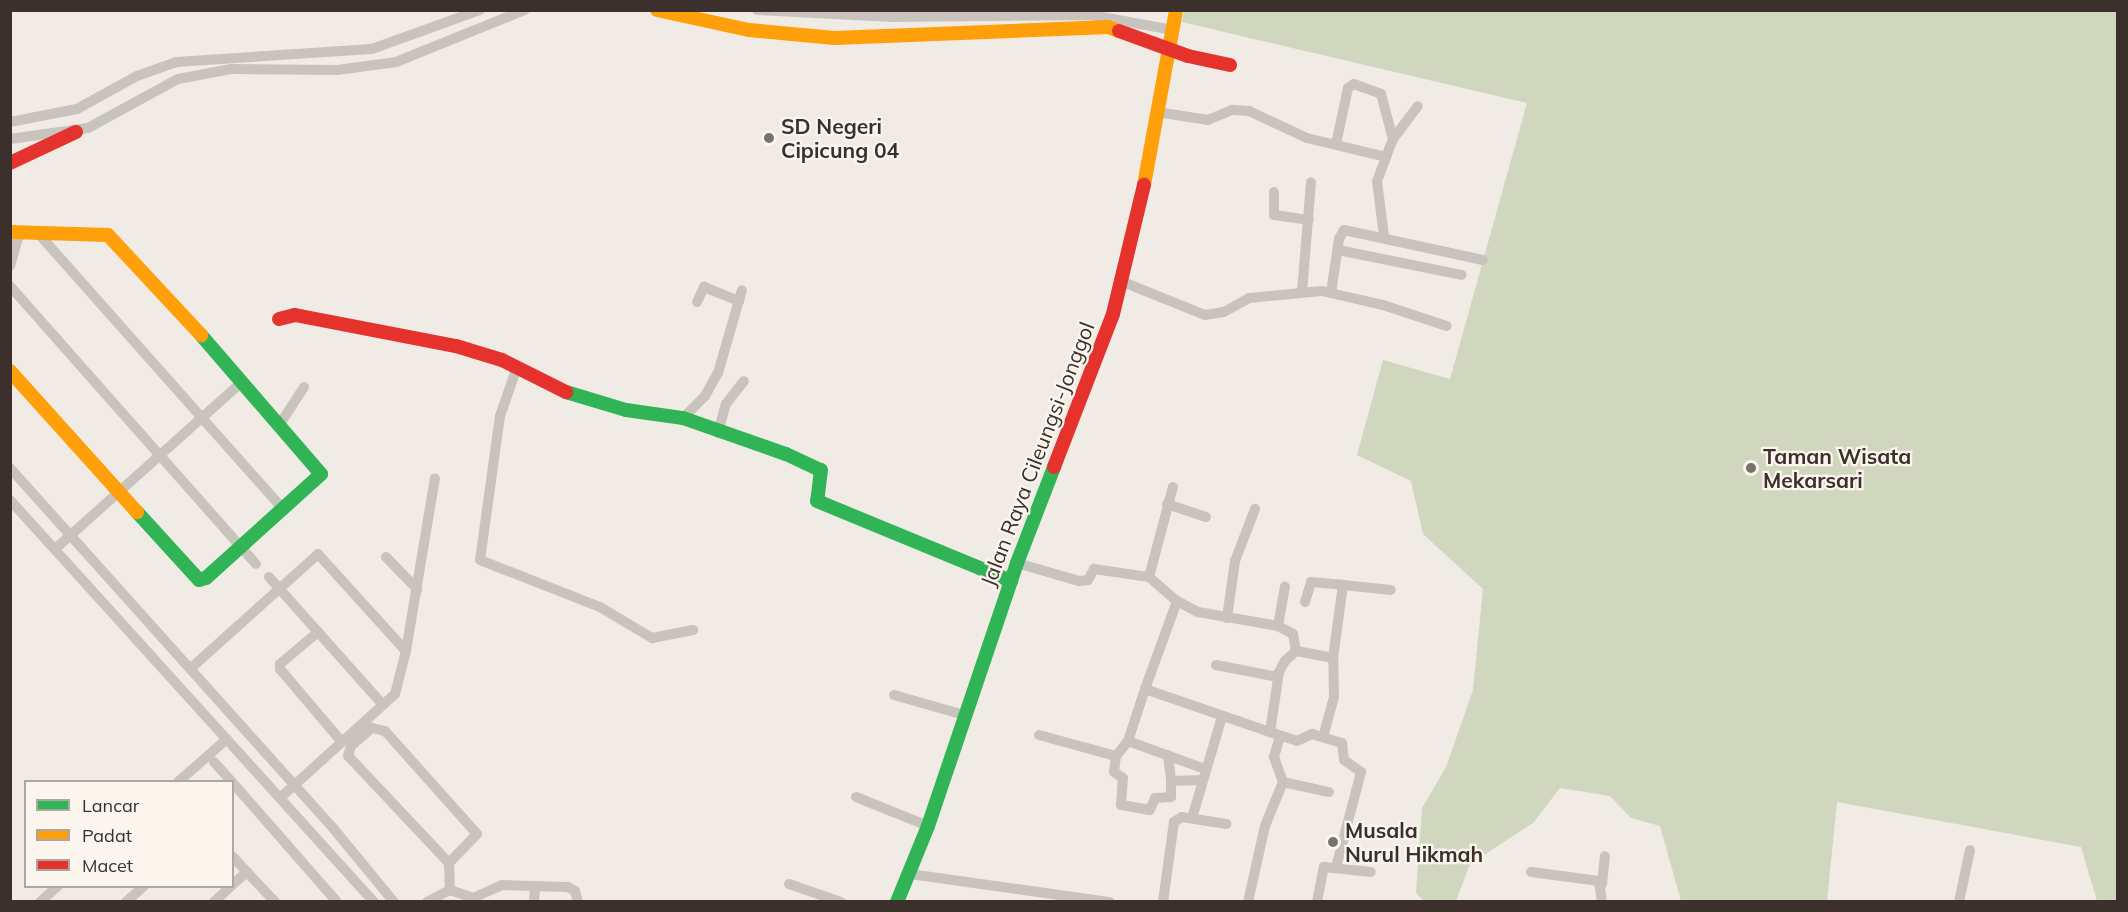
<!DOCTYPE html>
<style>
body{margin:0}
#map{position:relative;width:2128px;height:912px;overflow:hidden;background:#f0ebe5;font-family:Mulish,sans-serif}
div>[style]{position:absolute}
.green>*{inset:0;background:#d1d6bf}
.street>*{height:10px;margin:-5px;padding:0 5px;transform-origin:5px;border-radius:5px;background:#c9c3be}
.fast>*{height:14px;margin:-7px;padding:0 7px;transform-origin:7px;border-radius:7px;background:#30b455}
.slow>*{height:14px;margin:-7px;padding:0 7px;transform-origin:7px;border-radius:7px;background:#ff9f0a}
.jam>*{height:14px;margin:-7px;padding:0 7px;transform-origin:7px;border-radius:7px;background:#e5322d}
.dots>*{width:16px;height:16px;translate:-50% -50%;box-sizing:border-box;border:3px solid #fbf5ee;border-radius:50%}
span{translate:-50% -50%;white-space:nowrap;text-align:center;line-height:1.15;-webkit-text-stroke:4.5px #fbf5ee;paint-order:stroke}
.poi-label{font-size:21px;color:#3b302b;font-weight:700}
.left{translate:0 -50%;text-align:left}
.street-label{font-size:21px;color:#3b302b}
.frame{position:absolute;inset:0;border:12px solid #3b302b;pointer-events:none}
.legend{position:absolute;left:24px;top:780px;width:210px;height:108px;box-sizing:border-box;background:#fbf5ee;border:2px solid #aea6a0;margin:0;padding:8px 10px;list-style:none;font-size:18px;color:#3b302b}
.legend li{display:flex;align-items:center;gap:12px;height:30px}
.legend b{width:30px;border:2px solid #aea6a0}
</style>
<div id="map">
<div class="green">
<div style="clip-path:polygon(1184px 10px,2117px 11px,2117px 901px,2097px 901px,2081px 847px,1837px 802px,1827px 901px,1681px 901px,1660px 826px,1631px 818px,1610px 796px,1560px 788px,1533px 823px,1470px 864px,1456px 901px,1424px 901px,1416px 893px,1422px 808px,1446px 767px,1473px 690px,1483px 589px,1423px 534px,1411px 481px,1357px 455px,1383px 360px,1450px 379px,1527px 103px,1182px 22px)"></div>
</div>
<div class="street">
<div style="left:757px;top:10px;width:135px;rotate:3deg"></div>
<div style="left:892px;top:17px;width:199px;rotate:-0.6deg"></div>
<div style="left:1091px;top:15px;width:83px;rotate:10.4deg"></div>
<div style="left:1157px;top:112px;width:52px;rotate:8.9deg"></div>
<div style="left:1208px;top:120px;width:26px;rotate:-23deg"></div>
<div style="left:1232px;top:110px;width:17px;rotate:3deg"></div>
<div style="left:1249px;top:111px;width:64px;rotate:25deg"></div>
<div style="left:1307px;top:138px;width:81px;rotate:13.5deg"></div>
<div style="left:1386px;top:157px;width:19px;rotate:-69deg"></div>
<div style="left:1393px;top:139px;width:41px;rotate:-52.9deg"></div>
<div style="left:10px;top:122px;width:68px;rotate:-11deg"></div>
<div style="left:77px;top:109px;width:68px;rotate:-28.8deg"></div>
<div style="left:137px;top:76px;width:41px;rotate:-19.7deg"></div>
<div style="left:176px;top:62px;width:196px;rotate:-3.8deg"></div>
<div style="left:372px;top:49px;width:115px;rotate:-19.9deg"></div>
<div style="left:10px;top:139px;width:79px;rotate:-8deg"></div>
<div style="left:88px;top:128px;width:102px;rotate:-28.6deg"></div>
<div style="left:178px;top:79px;width:54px;rotate:-10.7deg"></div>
<div style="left:231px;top:69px;width:106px;rotate:0.5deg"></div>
<div style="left:337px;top:70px;width:60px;rotate:-7.7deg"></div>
<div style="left:396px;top:62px;width:139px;rotate:-22deg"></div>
<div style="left:1336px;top:144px;width:57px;rotate:-77.9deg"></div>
<div style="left:1348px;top:88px;width:7px;rotate:-34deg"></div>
<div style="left:1354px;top:84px;width:29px;rotate:20deg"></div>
<div style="left:1381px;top:94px;width:47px;rotate:75.1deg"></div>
<div style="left:1274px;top:192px;width:23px;rotate:90deg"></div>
<div style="left:1274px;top:215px;width:35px;rotate:8deg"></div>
<div style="left:37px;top:232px;width:370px;rotate:48.4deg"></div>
<div style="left:1384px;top:236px;width:55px;rotate:-97.3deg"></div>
<div style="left:1377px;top:181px;width:26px;rotate:-69deg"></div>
<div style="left:1338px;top:250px;width:126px;rotate:11.4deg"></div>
<div style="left:10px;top:266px;width:35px;rotate:-74deg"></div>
<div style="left:1123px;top:282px;width:88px;rotate:21.9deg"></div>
<div style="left:1205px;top:315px;width:19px;rotate:-9deg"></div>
<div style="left:1224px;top:312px;width:29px;rotate:-29deg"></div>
<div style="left:1249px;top:298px;width:73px;rotate:-5.5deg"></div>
<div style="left:1322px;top:291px;width:63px;rotate:12.9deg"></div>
<div style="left:1383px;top:305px;width:67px;rotate:18.2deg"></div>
<div style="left:10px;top:286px;width:371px;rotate:48.5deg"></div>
<div style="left:1302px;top:292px;width:110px;rotate:-85.3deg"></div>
<div style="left:1331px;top:293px;width:55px;rotate:-81.6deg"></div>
<div style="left:1339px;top:239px;width:10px;rotate:-61deg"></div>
<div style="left:1344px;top:230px;width:142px;rotate:12.2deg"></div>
<div style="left:697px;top:302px;width:17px;rotate:-65deg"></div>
<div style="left:704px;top:287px;width:38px;rotate:22deg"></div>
<div style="left:517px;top:367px;width:52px;rotate:109.1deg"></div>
<div style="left:500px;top:416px;width:145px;rotate:97.9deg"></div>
<div style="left:480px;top:560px;width:129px;rotate:21.4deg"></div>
<div style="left:600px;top:607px;width:61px;rotate:30.8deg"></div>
<div style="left:652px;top:638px;width:42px;rotate:-11deg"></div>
<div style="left:683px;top:418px;width:31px;rotate:-45deg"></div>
<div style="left:705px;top:396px;width:26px;rotate:-61deg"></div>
<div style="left:718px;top:373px;width:86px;rotate:-73.9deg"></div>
<div style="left:280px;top:424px;width:44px;rotate:-57deg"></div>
<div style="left:718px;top:433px;width:30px;rotate:-75deg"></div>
<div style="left:726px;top:404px;width:29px;rotate:-52deg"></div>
<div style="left:10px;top:468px;width:484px;rotate:48.1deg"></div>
<div style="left:333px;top:828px;width:96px;rotate:50.5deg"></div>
<div style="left:10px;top:500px;width:542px;rotate:47.84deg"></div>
<div style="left:1167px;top:504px;width:41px;rotate:18.4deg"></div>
<div style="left:55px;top:549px;width:251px;rotate:-41.8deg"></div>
<div style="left:386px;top:557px;width:45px;rotate:45.9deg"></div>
<div style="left:1017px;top:563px;width:65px;rotate:16.2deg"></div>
<div style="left:1079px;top:581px;width:9px;rotate:-6deg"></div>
<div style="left:1088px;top:580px;width:13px;rotate:-61deg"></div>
<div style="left:1094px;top:569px;width:56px;rotate:8.3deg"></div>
<div style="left:1149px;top:577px;width:37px;rotate:41deg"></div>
<div style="left:1177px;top:601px;width:24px;rotate:28deg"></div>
<div style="left:1198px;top:612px;width:81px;rotate:9.9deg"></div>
<div style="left:1278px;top:626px;width:17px;rotate:28deg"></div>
<div style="left:1293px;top:634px;width:17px;rotate:80deg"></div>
<div style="left:269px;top:577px;width:171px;rotate:48.3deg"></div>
<div style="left:1149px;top:577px;width:93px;rotate:-75.1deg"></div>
<div style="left:1305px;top:602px;width:21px;rotate:-73deg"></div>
<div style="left:1311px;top:582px;width:32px;rotate:5deg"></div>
<div style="left:1227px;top:618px;width:58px;rotate:-82deg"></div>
<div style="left:1235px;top:561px;width:56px;rotate:-69deg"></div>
<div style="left:1278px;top:626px;width:40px;rotate:-80deg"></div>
<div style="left:318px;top:632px;width:50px;rotate:139.9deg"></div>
<div style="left:280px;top:664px;width:5px;rotate:90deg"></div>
<div style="left:280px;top:669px;width:94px;rotate:49.7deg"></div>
<div style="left:1333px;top:658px;width:38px;rotate:-169deg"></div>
<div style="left:1296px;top:651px;width:15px;rotate:138deg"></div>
<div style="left:1285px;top:661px;width:13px;rotate:119deg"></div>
<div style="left:1279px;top:672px;width:61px;rotate:98.5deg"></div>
<div style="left:1270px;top:732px;width:28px;rotate:18deg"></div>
<div style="left:1297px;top:741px;width:17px;rotate:-25deg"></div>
<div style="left:1312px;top:734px;width:31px;rotate:17deg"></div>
<div style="left:1342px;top:743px;width:17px;rotate:83deg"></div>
<div style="left:1344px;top:760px;width:21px;rotate:35deg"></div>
<div style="left:1361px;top:772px;width:98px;rotate:104.7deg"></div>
<div style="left:1216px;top:665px;width:63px;rotate:11deg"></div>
<div style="left:190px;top:669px;width:172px;rotate:-41.9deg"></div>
<div style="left:318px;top:554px;width:131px;rotate:47.8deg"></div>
<div style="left:1145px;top:689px;width:94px;rotate:-70deg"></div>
<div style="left:894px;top:695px;width:73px;rotate:15.9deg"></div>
<div style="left:1039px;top:735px;width:80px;rotate:15.3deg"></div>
<div style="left:1323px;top:737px;width:41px;rotate:-74.6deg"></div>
<div style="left:1334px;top:697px;width:39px;rotate:-91deg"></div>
<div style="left:1333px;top:658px;width:74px;rotate:-82.2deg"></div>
<div style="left:1343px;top:585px;width:48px;rotate:5.9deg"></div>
<div style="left:1128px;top:741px;width:82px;rotate:20deg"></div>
<div style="left:1168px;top:755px;width:26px;rotate:83deg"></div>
<div style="left:214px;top:762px;width:27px;rotate:48deg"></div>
<div style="left:1201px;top:780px;width:30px;rotate:178deg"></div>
<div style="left:1171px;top:781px;width:16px;rotate:90deg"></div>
<div style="left:1171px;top:797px;width:16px;rotate:176deg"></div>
<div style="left:1155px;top:798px;width:13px;rotate:113deg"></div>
<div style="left:1150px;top:810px;width:29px;rotate:-170deg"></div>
<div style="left:1121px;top:805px;width:27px;rotate:-86deg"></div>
<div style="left:1123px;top:778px;width:11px;rotate:-146deg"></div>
<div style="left:1114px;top:772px;width:16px;rotate:-83deg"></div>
<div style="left:1116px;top:756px;width:19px;rotate:-51deg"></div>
<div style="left:1128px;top:741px;width:55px;rotate:-71.9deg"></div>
<div style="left:1145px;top:689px;width:132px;rotate:19deg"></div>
<div style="left:178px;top:782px;width:65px;rotate:-41.3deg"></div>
<div style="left:232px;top:782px;width:159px;rotate:48.8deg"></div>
<div style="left:1283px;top:782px;width:47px;rotate:12.3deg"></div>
<div style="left:856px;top:797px;width:78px;rotate:21.9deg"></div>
<div style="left:280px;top:798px;width:155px;rotate:-42.1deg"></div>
<div style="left:395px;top:694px;width:44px;rotate:-75.7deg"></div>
<div style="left:406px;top:651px;width:175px;rotate:-80.5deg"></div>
<div style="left:1192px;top:818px;width:105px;rotate:-73.5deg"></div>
<div style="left:232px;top:856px;width:63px;rotate:46.9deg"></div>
<div style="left:449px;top:863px;width:147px;rotate:-133.3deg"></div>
<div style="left:348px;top:756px;width:10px;rotate:-73deg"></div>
<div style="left:351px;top:746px;width:28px;rotate:-41deg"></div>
<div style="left:372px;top:728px;width:13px;rotate:13deg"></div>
<div style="left:385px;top:731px;width:138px;rotate:48.2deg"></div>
<div style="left:477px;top:834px;width:40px;rotate:134deg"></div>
<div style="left:449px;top:863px;width:27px;rotate:88deg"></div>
<div style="left:450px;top:890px;width:24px;rotate:19deg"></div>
<div style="left:473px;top:898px;width:32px;rotate:-24deg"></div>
<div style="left:502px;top:885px;width:66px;rotate:1.7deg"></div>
<div style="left:568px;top:887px;width:8px;rotate:30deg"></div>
<div style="left:575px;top:891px;width:11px;rotate:75deg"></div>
<div style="left:1531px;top:872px;width:69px;rotate:7.5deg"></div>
<div style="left:1599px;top:881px;width:21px;rotate:82deg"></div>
<div style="left:910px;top:874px;width:202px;rotate:8deg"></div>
<div style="left:789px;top:884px;width:55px;rotate:19.1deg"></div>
<div style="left:1602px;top:884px;width:28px;rotate:-84deg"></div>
<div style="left:232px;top:885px;width:20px;rotate:-41deg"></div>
<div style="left:40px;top:902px;width:24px;rotate:-42deg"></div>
<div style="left:126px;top:902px;width:24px;rotate:-42deg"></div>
<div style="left:214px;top:902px;width:23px;rotate:-43deg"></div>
<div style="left:427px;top:902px;width:26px;rotate:-28deg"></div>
<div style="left:534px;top:902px;width:15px;rotate:-86deg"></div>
<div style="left:1163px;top:902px;width:81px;rotate:-82.2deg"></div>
<div style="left:1174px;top:822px;width:9px;rotate:-32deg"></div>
<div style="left:1182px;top:817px;width:45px;rotate:9deg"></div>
<div style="left:1248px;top:902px;width:78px;rotate:-77.4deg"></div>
<div style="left:1265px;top:826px;width:48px;rotate:-67.8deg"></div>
<div style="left:1283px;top:782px;width:27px;rotate:-110deg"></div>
<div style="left:1274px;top:757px;width:22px;rotate:-74deg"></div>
<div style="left:1317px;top:902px;width:36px;rotate:-79deg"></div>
<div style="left:1324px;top:867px;width:47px;rotate:6.1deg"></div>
<div style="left:1959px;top:902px;width:53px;rotate:-78.1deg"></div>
</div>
<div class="fast">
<div style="left:566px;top:392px;width:63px;rotate:16.7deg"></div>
<div style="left:626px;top:410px;width:58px;rotate:8deg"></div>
<div style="left:683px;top:418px;width:109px;rotate:19.3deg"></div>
<div style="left:786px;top:454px;width:38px;rotate:25deg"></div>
<div style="left:821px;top:470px;width:31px;rotate:97deg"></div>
<div style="left:817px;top:501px;width:210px;rotate:22.4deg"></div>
<div style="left:137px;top:512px;width:92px;rotate:47.6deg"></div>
<div style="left:199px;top:580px;width:7px;rotate:-16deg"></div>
<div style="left:206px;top:578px;width:155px;rotate:-42.1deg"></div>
<div style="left:321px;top:474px;width:184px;rotate:-130.8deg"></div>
<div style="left:897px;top:902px;width:82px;rotate:-67.8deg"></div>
<div style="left:928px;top:826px;width:278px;rotate:-71.3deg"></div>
<div style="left:1017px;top:563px;width:103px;rotate:-68.9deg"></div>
</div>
<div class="slow">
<div style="left:657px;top:10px;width:94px;rotate:12.3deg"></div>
<div style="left:749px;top:30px;width:86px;rotate:5.3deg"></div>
<div style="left:835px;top:38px;width:273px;rotate:-2.3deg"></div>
<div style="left:1108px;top:27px;width:12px;rotate:20deg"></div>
<div style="left:1144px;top:185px;width:178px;rotate:-79.6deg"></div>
<div style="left:10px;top:232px;width:98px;rotate:1.8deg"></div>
<div style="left:108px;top:235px;width:137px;rotate:47.1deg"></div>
<div style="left:10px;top:371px;width:190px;rotate:48deg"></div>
</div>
<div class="jam">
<div style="left:1119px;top:31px;width:73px;rotate:19.9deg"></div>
<div style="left:1188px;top:56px;width:43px;rotate:12.1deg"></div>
<div style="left:10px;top:163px;width:73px;rotate:-25.2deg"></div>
<div style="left:279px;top:319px;width:16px;rotate:-14deg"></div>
<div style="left:295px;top:315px;width:164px;rotate:10.9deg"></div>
<div style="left:456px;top:346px;width:48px;rotate:16.9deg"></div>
<div style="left:502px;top:360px;width:72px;rotate:26.6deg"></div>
<div style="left:1054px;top:467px;width:164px;rotate:-68.9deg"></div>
<div style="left:1113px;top:314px;width:133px;rotate:-76.5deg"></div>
</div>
<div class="dots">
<div style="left:769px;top:138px;background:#7a716c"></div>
<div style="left:1751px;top:468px;background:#7a716c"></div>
<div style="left:1333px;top:842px;background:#7a716c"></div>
</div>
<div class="poi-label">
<span class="left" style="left:781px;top:138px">SD Negeri<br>Cipicung 04</span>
<span class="left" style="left:1763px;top:468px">Taman Wisata<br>Mekarsari</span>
<span class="left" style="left:1345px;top:842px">Musala<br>Nurul Hikmah</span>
</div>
<div class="street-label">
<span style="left:1037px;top:454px;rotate:-69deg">Jalan Raya Cileungsi-Jonggol</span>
</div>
<div class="frame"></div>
<ul class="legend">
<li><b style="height:8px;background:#30b455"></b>Lancar</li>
<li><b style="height:8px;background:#ff9f0a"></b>Padat</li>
<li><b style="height:8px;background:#e5322d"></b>Macet</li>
</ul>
</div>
